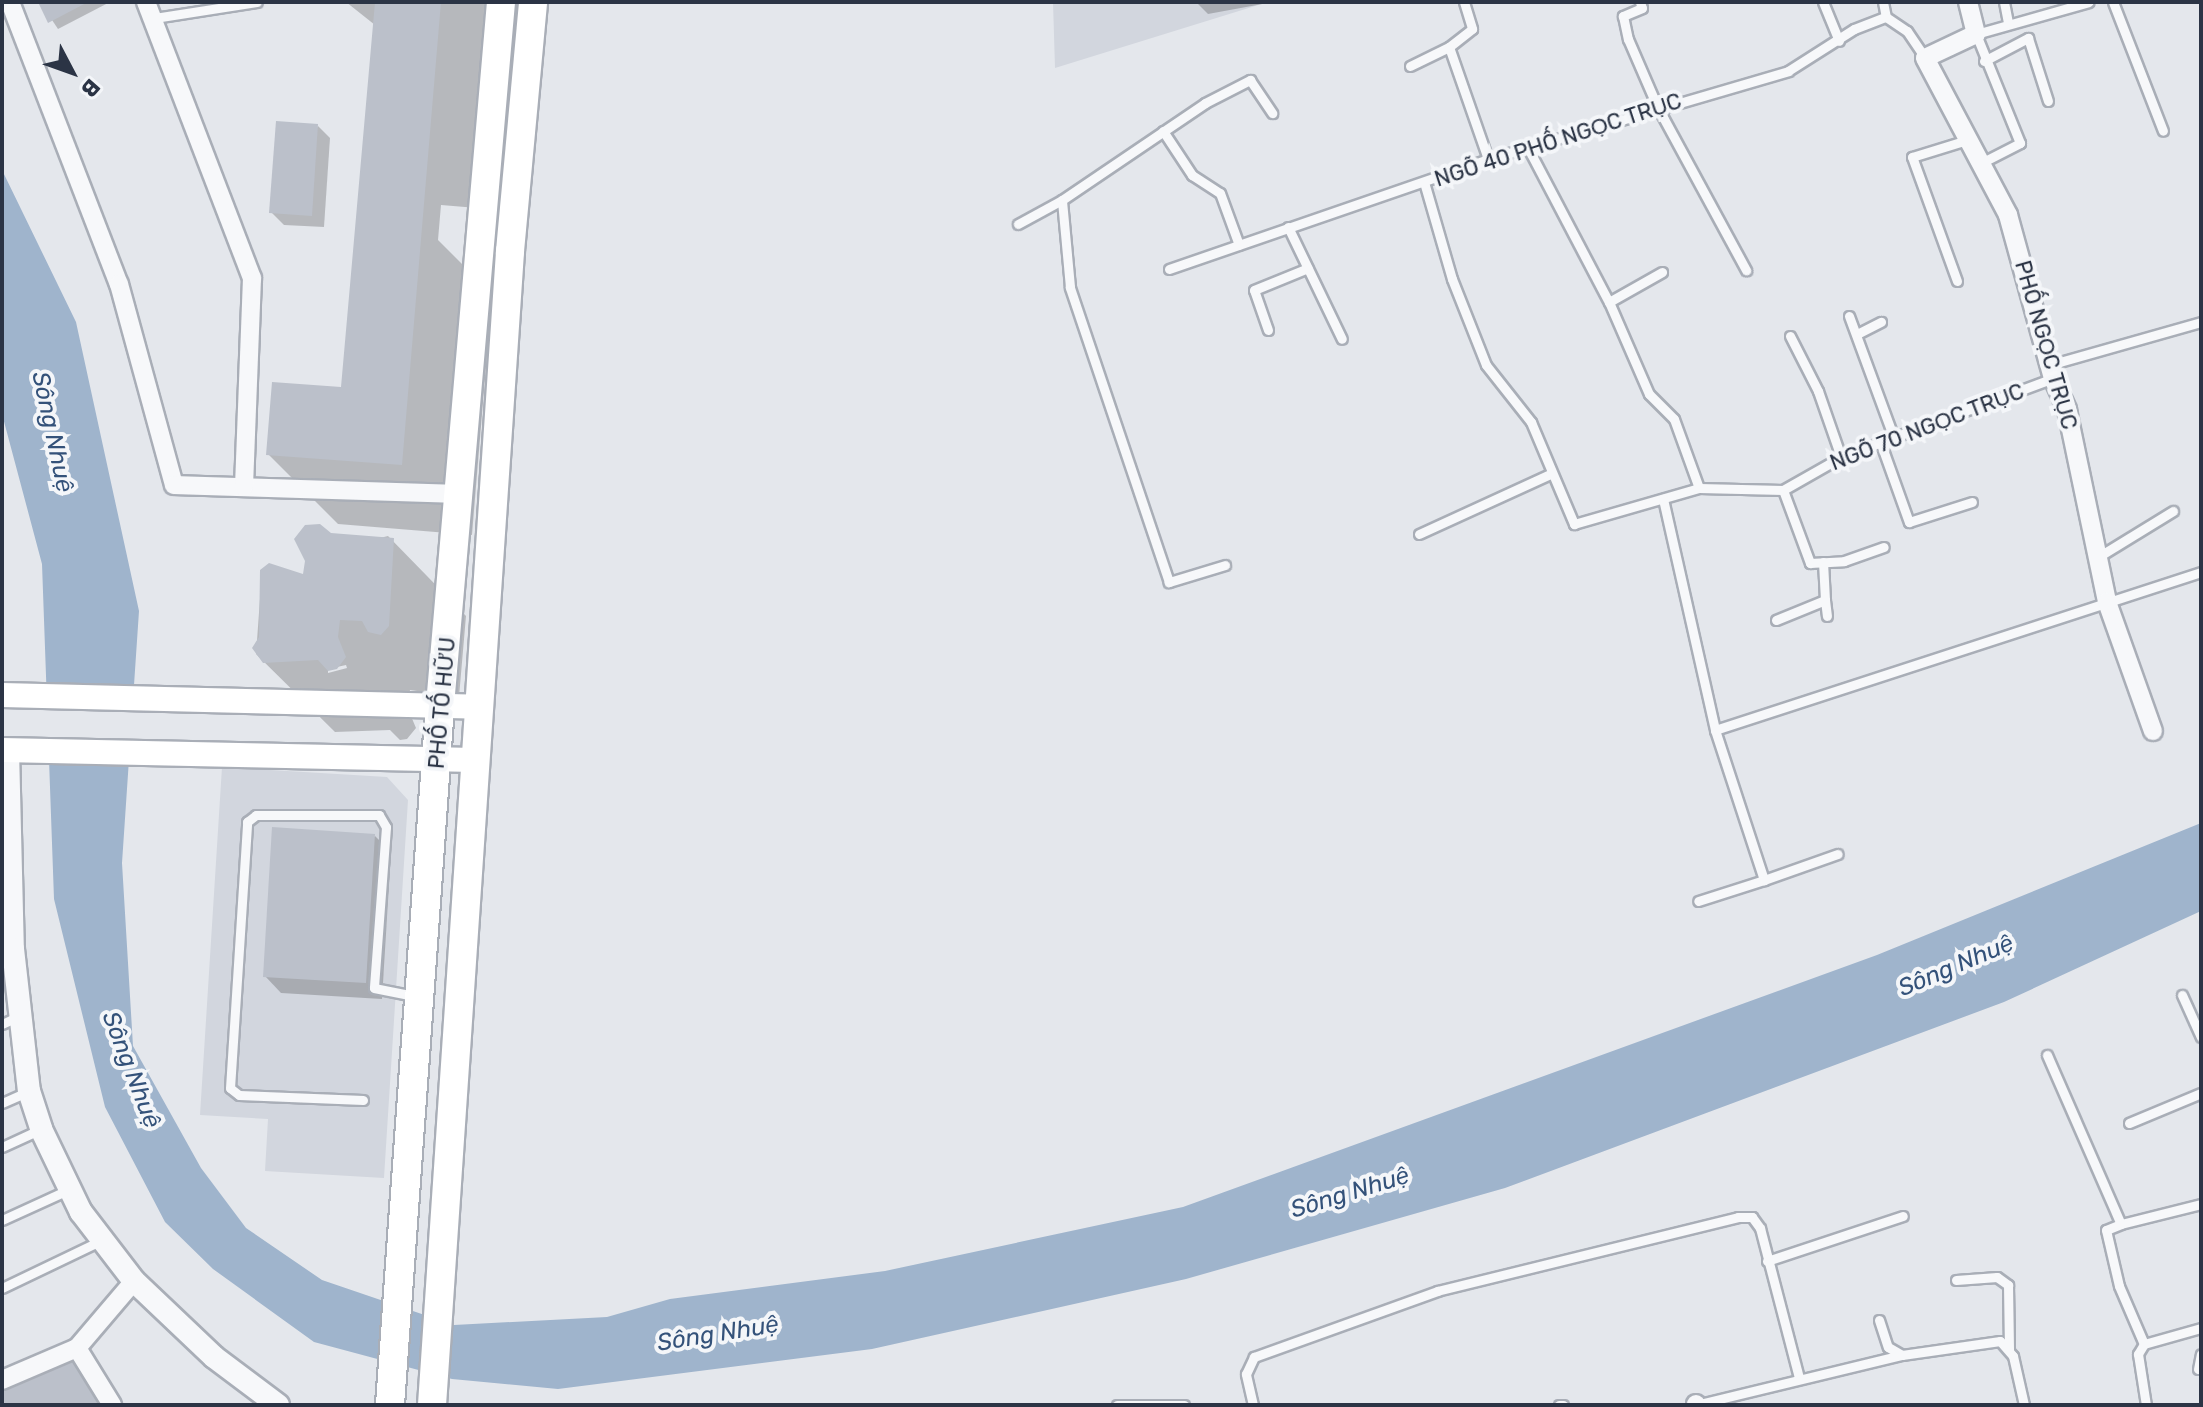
<!DOCTYPE html>
<meta charset="utf-8">
<style>
body{margin:0}
#map{position:relative;width:2203px;height:1407px;overflow:hidden;background:#e4e7ec;font-family:Rubik,sans-serif}
div>[style]{position:absolute}
.built>*{inset:0;background:#d2d6de}
.water>*{inset:0;background:#9fb4cc}
.pier>*{inset:0;background:#e4e7ec}
.shadow>*{inset:0;background:#0003}
.building>*{inset:0;background:#bbc0ca}
.roads{filter:drop-shadow(2px 0 #a9aeb7) drop-shadow(-2px 0 #a9aeb7) drop-shadow(0 2px #a9aeb7) drop-shadow(0 -2px #a9aeb7)}
.service>*{height:9px;margin:-4.5px;padding:0 4.5px;transform-origin:4.5px;border-radius:4.5px;background:#f7f8fa}
.minor>*{height:18px;margin:-9px;padding:0 9px;transform-origin:9px;border-radius:9px;background:#f7f8fa}
.tertiary>*{height:22px;margin:-11px;padding:0 11px;transform-origin:11px;border-radius:11px;background:#f7f8fa}
.secondary>*{height:24px;margin:-12px;padding:0 12px;transform-origin:12px;border-radius:12px;background:#fff}
.primary>*{height:28px;margin:-14px;padding:0 14px;transform-origin:14px;border-radius:14px;background:#fff}
span{translate:-50% -50%;white-space:nowrap;text-align:center;line-height:1.15;-webkit-text-stroke:8px #f4f6f9;paint-order:stroke}
.street-label{font-size:22px;color:#2b3445}
.water-label{font-size:24px;color:#34527a;font-style:italic}
.frame{position:absolute;inset:0;border:4px solid #2b3445;pointer-events:none}
.north{position:absolute;left:32px;top:32px;width:80px;height:80px;-webkit-text-stroke:6px #f4f6f9;paint-order:stroke;rotate:131deg;font-size:22px;font-weight:700;line-height:32px;text-align:center;color:#2b3445}
.north::after{content:'';display:block;margin:auto;width:28px;height:36px;background:#2b3445;clip-path:polygon(50% 0,100% 100%,50% 72%,0 100%)}
</style>
<div id="map">
<div class="built">
<div style="clip-path:polygon(1053px 2px,1268px 2px,1055px 68px)"></div>
<div style="clip-path:polygon(222px 767px,387px 777px,408px 800px,384px 1178px,265px 1171px,268px 1119px,200px 1115px)"></div>
</div>
<div class="water">
<div style="clip-path:polygon(2px 170px,76px 322px,139px 611px,122px 863px,133px 1046px,201px 1168px,246px 1228px,322px 1280px,454px 1325px,607px 1317px,670px 1299px,885px 1271px,1183px 1207px,1877px 955px,2201px 823px,2201px 911px,2004px 1002px,1505px 1188px,1186px 1279px,872px 1349px,558px 1389px,452px 1379px,314px 1342px,213px 1269px,165px 1222px,105px 1107px,54px 899px,42px 564px,2px 414px)"></div>
</div>
<div class="pier">
<div style="clip-path:polygon(44px 696px,137px 698px,133px 752px,46px 750px)"></div>
</div>
<div class="shadow">
<div style="clip-path:polygon(40px 2px,110px 2px,58px 29px)"></div>
<div style="clip-path:polygon(346px 2px,508px 2px,489px 209px,441px 205px,438px 240px,492px 294px,472px 535px,338px 524px,268px 454px,343px 389px,375px 25px)"></div>
<div style="clip-path:polygon(1196px 2px,1274px 2px,1208px 14px)"></div>
<div style="clip-path:polygon(318px 126px,330px 138px,324px 227px,284px 225px,271px 212px)"></div>
<div style="clip-path:polygon(evenodd,330px 535px,372px 540px,388px 536px,466px 616px,459px 697px,410px 690px,408px 709px,416px 728px,407px 739px,400px 740px,390px 730px,335px 732px,256px 654px,262px 571px,304px 576px,330px 535px,346px 665px,347px 668px,328px 673px,328px 669px,346px 665px)"></div>
<div style="clip-path:polygon(375px 836px,391px 852px,382px 999px,281px 993px,265px 976px)"></div>
</div>
<div class="building">
<div style="clip-path:polygon(38px 2px,88px 2px,48px 23px)"></div>
<div style="clip-path:polygon(375px 2px,441px 2px,402px 465px,266px 455px,272px 382px,341px 387px)"></div>
<div style="clip-path:polygon(276px 121px,318px 124px,312px 216px,269px 213px)"></div>
<div style="clip-path:polygon(320px 524px,331px 533px,394px 538px,389px 626px,381px 635px,368px 632px,362px 621px,340px 620px,338px 637px,346px 657px,337px 669px,328px 671px,318px 660px,263px 663px,252px 648px,259px 637px,260px 570px,269px 563px,303px 574px,305px 561px,294px 539px,305px 525px)"></div>
<div style="clip-path:polygon(272px 827px,375px 834px,366px 983px,263px 977px)"></div>
<div style="clip-path:polygon(76px 1357px,100px 1405px,2px 1405px,2px 1391px)"></div>
</div>
<div class="roads">
<div class="service">
<div style="left:1464px;top:2px;width:28px;rotate:73deg"></div>
<div style="left:1472px;top:29px;width:29px;rotate:142deg"></div>
<div style="left:1449px;top:47px;width:119px;rotate:70.8deg"></div>
<div style="left:1640px;top:2px;width:6px;rotate:72deg"></div>
<div style="left:1642px;top:8px;width:21px;rotate:157deg"></div>
<div style="left:1623px;top:16px;width:24px;rotate:78deg"></div>
<div style="left:1628px;top:39px;width:73px;rotate:66.6deg"></div>
<div style="left:1657px;top:106px;width:187px;rotate:61.5deg"></div>
<div style="left:1823px;top:2px;width:42px;rotate:67.7deg"></div>
<div style="left:1883px;top:2px;width:15px;rotate:79deg"></div>
<div style="left:2004px;top:2px;width:21px;rotate:79deg"></div>
<div style="left:2113px;top:2px;width:138px;rotate:68.8deg"></div>
<div style="left:154px;top:18px;width:104px;rotate:-8.8deg"></div>
<div style="left:1984px;top:61px;width:50px;rotate:-27.6deg"></div>
<div style="left:2028px;top:38px;width:66px;rotate:72.4deg"></div>
<div style="left:1410px;top:66px;width:43px;rotate:-26deg"></div>
<div style="left:1163px;top:131px;width:53px;rotate:56.6deg"></div>
<div style="left:1192px;top:175px;width:33px;rotate:33deg"></div>
<div style="left:1220px;top:193px;width:55px;rotate:69.9deg"></div>
<div style="left:1528px;top:148px;width:174px;rotate:62.3deg"></div>
<div style="left:1609px;top:302px;width:100px;rotate:66.5deg"></div>
<div style="left:1649px;top:394px;width:35px;rotate:45deg"></div>
<div style="left:1674px;top:419px;width:73px;rotate:70.1deg"></div>
<div style="left:1981px;top:163px;width:44px;rotate:-27.1deg"></div>
<div style="left:2020px;top:143px;width:118px;rotate:-112deg"></div>
<div style="left:1976px;top:34px;width:117px;rotate:-15.8deg"></div>
<div style="left:1424px;top:182px;width:101px;rotate:73.9deg"></div>
<div style="left:1452px;top:279px;width:92px;rotate:68.4deg"></div>
<div style="left:1486px;top:365px;width:73px;rotate:51.7deg"></div>
<div style="left:1531px;top:422px;width:111px;rotate:67.1deg"></div>
<div style="left:1574px;top:524px;width:130px;rotate:-16.1deg"></div>
<div style="left:1699px;top:488px;width:84px;rotate:1.4deg"></div>
<div style="left:1783px;top:490px;width:67px;rotate:-29.6deg"></div>
<div style="left:1841px;top:457px;width:226px;rotate:-20.4deg"></div>
<div style="left:1018px;top:224px;width:50px;rotate:-28.6deg"></div>
<div style="left:1288px;top:227px;width:124px;rotate:64.3deg"></div>
<div style="left:1169px;top:269px;width:337px;rotate:-19deg"></div>
<div style="left:1488px;top:159px;width:313px;rotate:-16.3deg"></div>
<div style="left:1788px;top:71px;width:78px;rotate:-32.5deg"></div>
<div style="left:1854px;top:29px;width:34px;rotate:-21deg"></div>
<div style="left:1886px;top:17px;width:25px;rotate:34deg"></div>
<div style="left:1907px;top:31px;width:32px;rotate:56deg"></div>
<div style="left:1957px;top:281px;width:132px;rotate:-109.9deg"></div>
<div style="left:1912px;top:157px;width:61px;rotate:-17.2deg"></div>
<div style="left:1609px;top:302px;width:61px;rotate:-29.5deg"></div>
<div style="left:1849px;top:316px;width:130px;rotate:69.8deg"></div>
<div style="left:1268px;top:330px;width:42px;rotate:-109.3deg"></div>
<div style="left:1254px;top:290px;width:58px;rotate:-22.2deg"></div>
<div style="left:1857px;top:334px;width:27px;rotate:-27deg"></div>
<div style="left:1790px;top:336px;width:62px;rotate:63deg"></div>
<div style="left:1818px;top:391px;width:70px;rotate:70.8deg"></div>
<div style="left:2049px;top:365px;width:158px;rotate:-15.8deg"></div>
<div style="left:1881px;top:444px;width:83px;rotate:70.3deg"></div>
<div style="left:1909px;top:522px;width:66px;rotate:-17.6deg"></div>
<div style="left:1783px;top:490px;width:78px;rotate:69.7deg"></div>
<div style="left:1810px;top:563px;width:34px;rotate:-3deg"></div>
<div style="left:1844px;top:561px;width:42px;rotate:-19.3deg"></div>
<div style="left:1663px;top:499px;width:237px;rotate:77.3deg"></div>
<div style="left:1715px;top:730px;width:158px;rotate:71.9deg"></div>
<div style="left:1764px;top:880px;width:69px;rotate:162.3deg"></div>
<div style="left:1419px;top:534px;width:144px;rotate:-24.6deg"></div>
<div style="left:2098px;top:557px;width:88px;rotate:-31.5deg"></div>
<div style="left:1225px;top:565px;width:59px;rotate:163.1deg"></div>
<div style="left:1169px;top:582px;width:311px;rotate:-108.6deg"></div>
<div style="left:1070px;top:287px;width:87px;rotate:-95.3deg"></div>
<div style="left:1062px;top:200px;width:173px;rotate:-34.1deg"></div>
<div style="left:1205px;top:103px;width:51px;rotate:-27.1deg"></div>
<div style="left:1250px;top:80px;width:40px;rotate:56deg"></div>
<div style="left:1825px;top:600px;width:16px;rotate:83deg"></div>
<div style="left:1776px;top:620px;width:53px;rotate:-22.2deg"></div>
<div style="left:1825px;top:600px;width:38px;rotate:-93deg"></div>
<div style="left:1715px;top:730px;width:511px;rotate:-18.01deg"></div>
<div style="left:1764px;top:880px;width:78px;rotate:-19.4deg"></div>
<div style="left:2182px;top:995px;width:46px;rotate:65.7deg"></div>
<div style="left:2px;top:1024px;width:21px;rotate:-25deg"></div>
<div style="left:2047px;top:1055px;width:184px;rotate:66.4deg"></div>
<div style="left:2121px;top:1224px;width:82px;rotate:-14deg"></div>
<div style="left:363px;top:1100px;width:124px;rotate:-177.7deg"></div>
<div style="left:239px;top:1095px;width:11px;rotate:-142deg"></div>
<div style="left:230px;top:1088px;width:267px;rotate:-86.3deg"></div>
<div style="left:247px;top:822px;width:11px;rotate:-38deg"></div>
<div style="left:256px;top:815px;width:123px"></div>
<div style="left:379px;top:815px;width:14px;rotate:60deg"></div>
<div style="left:386px;top:827px;width:161px;rotate:94.3deg"></div>
<div style="left:374px;top:988px;width:41px;rotate:11.3deg"></div>
<div style="left:2px;top:1103px;width:30px;rotate:-24deg"></div>
<div style="left:2129px;top:1123px;width:78px;rotate:-22.6deg"></div>
<div style="left:2px;top:1147px;width:41px;rotate:-24.7deg"></div>
<div style="left:2px;top:1220px;width:75px;rotate:-24.5deg"></div>
<div style="left:2121px;top:1224px;width:16px;rotate:158deg"></div>
<div style="left:2106px;top:1230px;width:57px;rotate:76.9deg"></div>
<div style="left:2119px;top:1286px;width:63px;rotate:66.7deg"></div>
<div style="left:2144px;top:1344px;width:59px;rotate:-15.7deg"></div>
<div style="left:1767px;top:1261px;width:143px;rotate:-18.3deg"></div>
<div style="left:1956px;top:1280px;width:41px;rotate:-4.2deg"></div>
<div style="left:1997px;top:1277px;width:14px;rotate:36deg"></div>
<div style="left:2008px;top:1285px;width:65px;rotate:89.1deg"></div>
<div style="left:2px;top:1288px;width:111px;rotate:-25.6deg"></div>
<div style="left:1879px;top:1320px;width:28px;rotate:72deg"></div>
<div style="left:1888px;top:1347px;width:16px;rotate:30deg"></div>
<div style="left:1902px;top:1355px;width:99px;rotate:-8.1deg"></div>
<div style="left:2000px;top:1341px;width:20px;rotate:49deg"></div>
<div style="left:2013px;top:1356px;width:50px;rotate:77.3deg"></div>
<div style="left:2144px;top:1344px;width:12px;rotate:121deg"></div>
<div style="left:2138px;top:1354px;width:52px;rotate:81.1deg"></div>
<div style="left:2198px;top:1369px;width:15px;rotate:-79deg"></div>
<div style="left:1117px;top:1405px;width:67px"></div>
<div style="left:1253px;top:1405px;width:32px;rotate:-103deg"></div>
<div style="left:1246px;top:1374px;width:19px;rotate:-65deg"></div>
<div style="left:1254px;top:1357px;width:195px;rotate:-19.8deg"></div>
<div style="left:1437px;top:1291px;width:310px;rotate:-13.8deg"></div>
<div style="left:1738px;top:1217px;width:14px"></div>
<div style="left:1752px;top:1217px;width:14px;rotate:54deg"></div>
<div style="left:1760px;top:1228px;width:155px;rotate:75.4deg"></div>
<div style="left:1559px;top:1405px;width:4px"></div>
<div style="left:1695px;top:1405px;width:213px;rotate:-13.6deg"></div>
</div>
<div class="minor">
<div style="left:10px;top:2px;width:302px;rotate:68.9deg"></div>
<div style="left:119px;top:284px;width:208px;rotate:74.7deg"></div>
<div style="left:174px;top:485px;width:285px;rotate:1.8deg"></div>
<div style="left:146px;top:2px;width:296px;rotate:69deg"></div>
<div style="left:252px;top:278px;width:209px;rotate:92.2deg"></div>
<div style="left:1968px;top:2px;width:33px;rotate:76deg"></div>
<div style="left:1976px;top:34px;width:56px;rotate:154.8deg"></div>
<div style="left:1925px;top:58px;width:178px;rotate:62.1deg"></div>
<div style="left:2008px;top:215px;width:169px;rotate:74.6deg"></div>
<div style="left:2053px;top:378px;width:35px;rotate:66deg"></div>
<div style="left:2067px;top:410px;width:196px;rotate:78.2deg"></div>
<div style="left:2107px;top:602px;width:137px;rotate:70.4deg"></div>
<div style="left:77px;top:1348px;width:67px;rotate:58.4deg"></div>
<div style="left:2px;top:1380px;width:82px;rotate:-23.1deg"></div>
<div style="left:77px;top:1348px;width:88px;rotate:-49.6deg"></div>
<div style="left:1696px;top:1404px;width:1px;rotate:90deg"></div>
</div>
<div class="tertiary">
<div style="left:8px;top:750px;width:199px;rotate:88.6deg"></div>
<div style="left:13px;top:949px;width:143px;rotate:83.6deg"></div>
<div style="left:29px;top:1091px;width:40px;rotate:72deg"></div>
<div style="left:41px;top:1129px;width:92px;rotate:64.3deg"></div>
<div style="left:81px;top:1212px;width:87px;rotate:52.5deg"></div>
<div style="left:134px;top:1281px;width:110px;rotate:43.5deg"></div>
<div style="left:214px;top:1357px;width:80px;rotate:36.9deg"></div>
</div>
<div class="secondary">
<div style="left:2px;top:695px;width:477px;rotate:1.4deg"></div>
<div style="left:2px;top:750px;width:473px;rotate:1.2deg"></div>
</div>
<div class="primary">
<div style="left:390px;top:1405px;width:702px;rotate:-85.91deg"></div>
<div style="left:440px;top:705px;width:706px;rotate:-85.04deg"></div>
<div style="left:432px;top:1405px;width:1157px;rotate:-86.13deg"></div>
<div style="left:510px;top:251px;width:250px;rotate:-84.7deg"></div>
</div>
</div>
<div class="street-label">
<span style="left:1558px;top:140px;rotate:-18deg">NGÕ 40 PHỐ NGỌC TRỤC</span>
<span style="left:2046px;top:345px;rotate:74deg">PHỐ NGỌC TRỤC</span>
<span style="left:1927px;top:427px;rotate:-21deg">NGÕ 70 NGỌC TRỤC</span>
<span style="left:442px;top:703px;rotate:-85deg">PHỐ TỐ HỮU</span>
</div>
<div class="water-label">
<span style="left:52px;top:432px;rotate:78deg">Sông Nhuệ</span>
<span style="left:1956px;top:966px;rotate:-23deg">Sông Nhuệ</span>
<span style="left:131px;top:1070px;rotate:69deg">Sông Nhuệ</span>
<span style="left:1350px;top:1193px;rotate:-17deg">Sông Nhuệ</span>
<span style="left:718px;top:1334px;rotate:-9deg">Sông Nhuệ</span>
</div>
<div class="frame"></div>
<div class="north">B</div>
</div>
